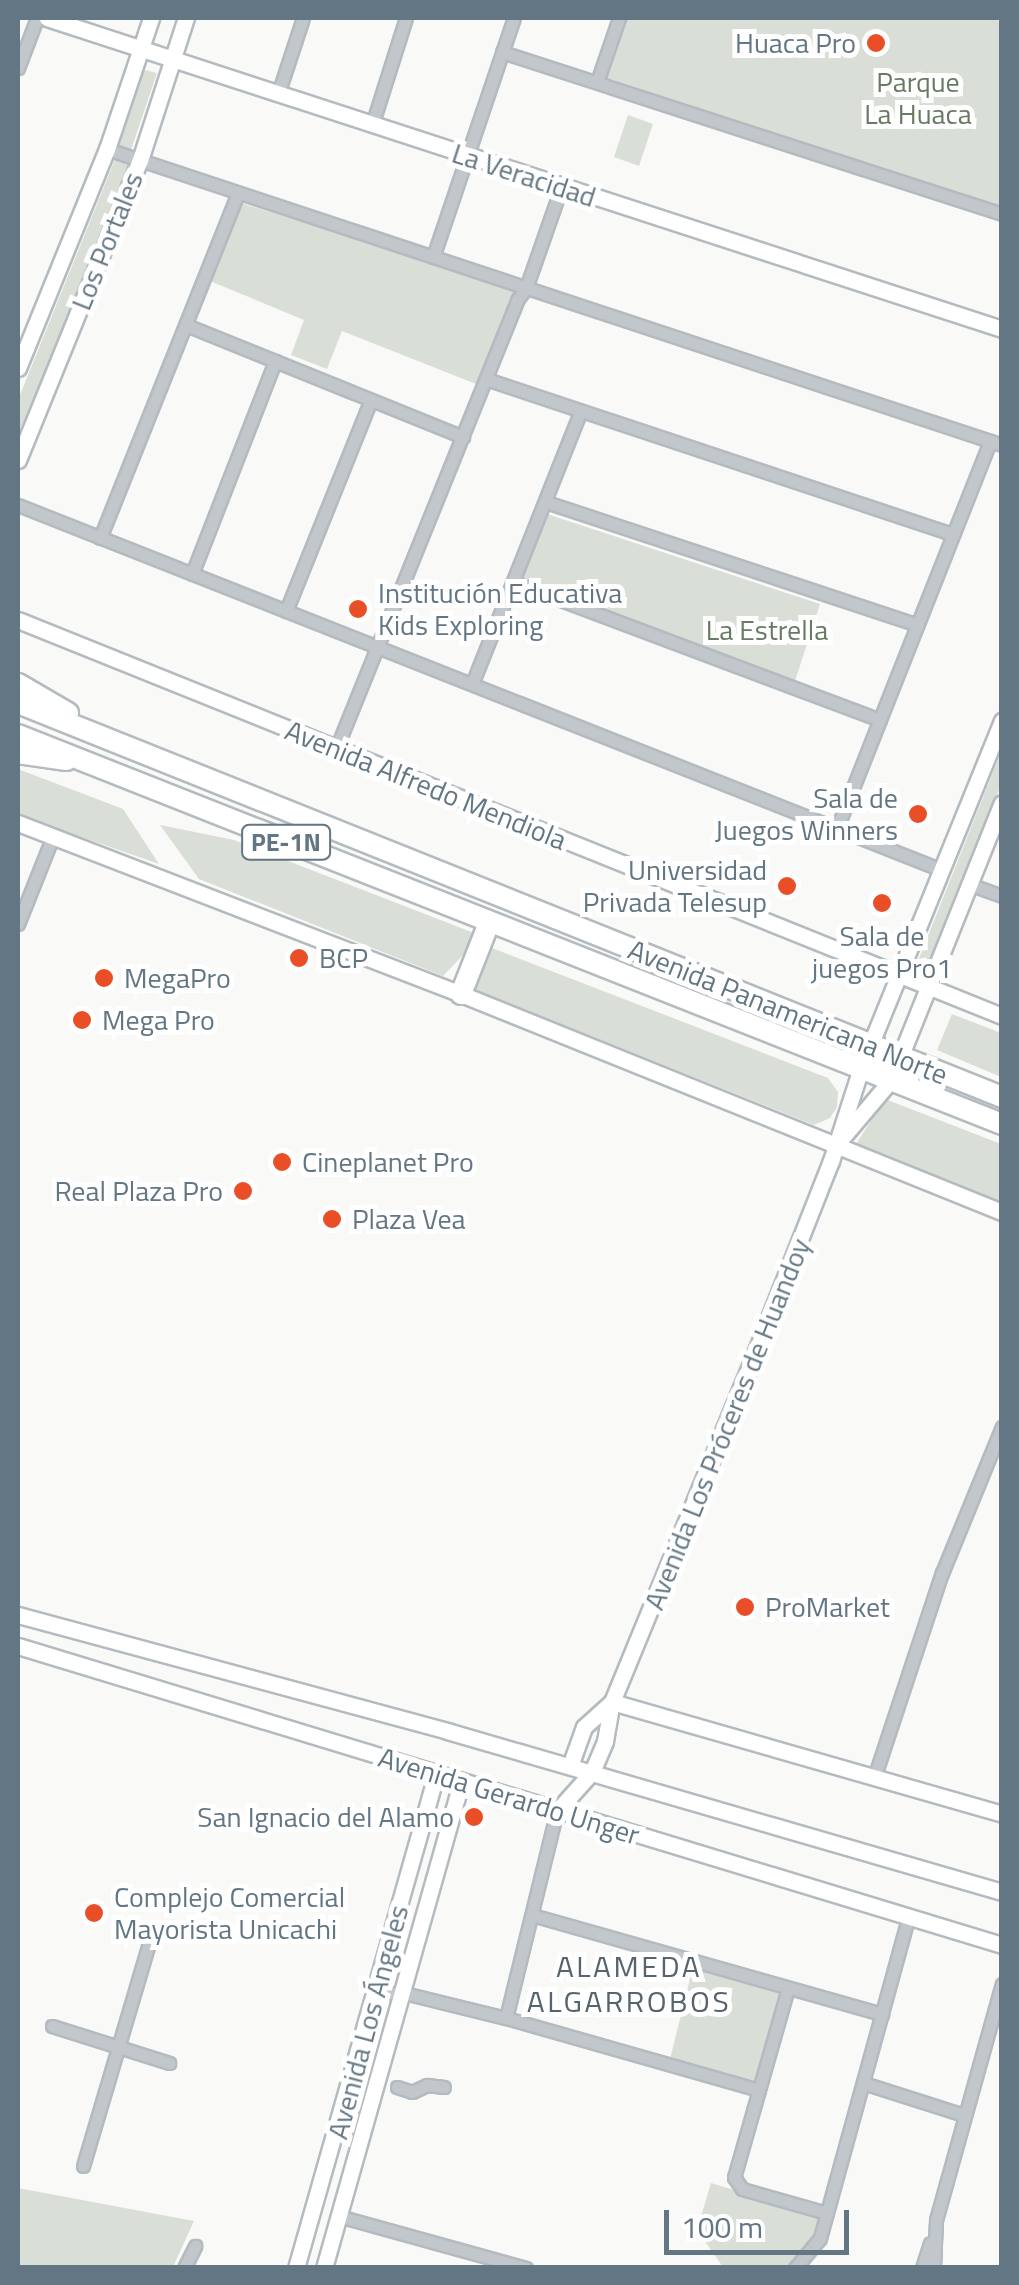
<!DOCTYPE html>
<meta charset="utf-8">
<style>
body{margin:0}
#map{position:relative;width:1019px;height:2285px;overflow:hidden;background:#f9f9f7;font-family:"Titillium Web",sans-serif}
div>[style]{position:absolute}
.green>*{inset:0;background:#d9ded6}
.roads{filter:drop-shadow(2px 0 #b4bbc0) drop-shadow(-2px 0 #b4bbc0) drop-shadow(0 2px #b4bbc0) drop-shadow(0 -2px #b4bbc0)}
.street>*{height:11px;margin:-5.5px;padding:0 5.5px;transform-origin:5.5px;border-radius:5.5px;background:#c2c7cb}
.secondary>*{height:15px;margin:-7.5px;padding:0 7.5px;transform-origin:7.5px;border-radius:7.5px;background:#fff}
.highway>*{height:20px;margin:-10px;padding:0 10px;transform-origin:10px;border-radius:10px;background:#fff}
.dots>*{width:28px;height:28px;translate:-50% -50%;box-sizing:border-box;border:5px solid #fff;border-radius:50%}
span{translate:-50% -50%;white-space:nowrap;text-align:center;line-height:1.15;-webkit-text-stroke:10px #fff;paint-order:stroke}
.shield-label span{padding:2px 8px;background:#fff;border:2px solid;border-radius:8px;-webkit-text-stroke-width:0}
.shield-label{font-size:25px;color:#637683;font-weight:700}
.poi-label{font-size:28px;color:#637683}
.right{translate:-100% -50%;text-align:right}
.left{translate:0 -50%;text-align:left}
.park-label{font-size:28px;color:#677a62}
.street-label{font-size:28px;color:#637683}
.neighbourhood-label{font-size:30px;color:#55646d;letter-spacing:2.5px}
.frame{position:absolute;inset:0;border:20px solid #637683;pointer-events:none}
.scale{position:absolute;left:664px;top:2210px;width:185px;height:45px;box-sizing:border-box;border:5px solid #637683;border-top:0;padding-left:12px;font-size:30px;line-height:35px;white-space:nowrap;color:#637683;-webkit-text-stroke:8px #fff;paint-order:stroke}
</style>
<div id="map">
<div class="green">
<div style="clip-path:polygon(626px 18px,997px 18px,1002px 29px,1001px 209px,607px 78px)"></div>
<div style="clip-path:polygon(141px 69px,157px 73px,131px 150px,114px 146px)"></div>
<div style="clip-path:polygon(628px 115px,653px 124px,639px 166px,614px 157px)"></div>
<div style="clip-path:polygon(116px 157px,128px 160px,130px 165px,18px 446px,18px 400px)"></div>
<div style="clip-path:polygon(241px 203px,515px 289px,476px 384px,342px 331px,327px 369px,291px 355px,304px 320px,210px 281px)"></div>
<div style="clip-path:polygon(547px 514px,820px 604px,794px 684px,521px 577px)"></div>
<div style="clip-path:polygon(1001px 752px,1001px 785px,929px 966px,918px 961px)"></div>
<div style="clip-path:polygon(18px 769px,123px 809px,159px 864px,18px 815px)"></div>
<div style="clip-path:polygon(160px 825px,234px 840px,474px 933px,464px 954px,443px 976px,199px 879px)"></div>
<div style="clip-path:polygon(492px 948px,828px 1078px,838px 1092px,837px 1107px,830px 1118px,814px 1125px,473px 989px)"></div>
<div style="clip-path:polygon(952px 1014px,1001px 1033px,1001px 1077px,937px 1050px)"></div>
<div style="clip-path:polygon(885px 1099px,1001px 1144px,1001px 1202px,856px 1144px)"></div>
<div style="clip-path:polygon(693px 1967px,781px 1991px,755px 2083px,670px 2059px)"></div>
<div style="clip-path:polygon(711px 2183px,821px 2216px,811px 2248px,788px 2267px,723px 2267px,697px 2230px)"></div>
<div style="clip-path:polygon(18px 2188px,194px 2221px,173px 2267px,18px 2267px)"></div>
</div>
<div class="roads">
<div class="street">
<div style="left:502px;top:52px;width:526px;rotate:17.95deg"></div>
<div style="left:18px;top:68px;width:53px;rotate:-69.2deg"></div>
<div style="left:597px;top:82px;width:68px;rotate:-71deg"></div>
<div style="left:278px;top:94px;width:80px;rotate:-71.8deg"></div>
<div style="left:372px;top:125px;width:112px;rotate:-72.4deg"></div>
<div style="left:107px;top:149px;width:943px;rotate:18.3deg"></div>
<div style="left:433px;top:257px;width:252px;rotate:-71.3deg"></div>
<div style="left:186px;top:325px;width:299px;rotate:22deg"></div>
<div style="left:486px;top:379px;width:492px;rotate:18.4deg"></div>
<div style="left:546px;top:502px;width:391px;rotate:18.3deg"></div>
<div style="left:18px;top:505px;width:993px;rotate:21.56deg"></div>
<div style="left:100px;top:538px;width:372px;rotate:-68.2deg"></div>
<div style="left:192px;top:574px;width:229px;rotate:-68.7deg"></div>
<div style="left:513px;top:582px;width:392px;rotate:20.6deg"></div>
<div style="left:286px;top:611px;width:227px;rotate:-68.1deg"></div>
<div style="left:472px;top:684px;width:293px;rotate:-68.3deg"></div>
<div style="left:336px;top:749px;width:484px;rotate:-68deg"></div>
<div style="left:517px;top:300px;width:15px;rotate:-53deg"></div>
<div style="left:526px;top:288px;width:106px;rotate:-70.7deg"></div>
<div style="left:837px;top:828px;width:416px;rotate:-68.4deg"></div>
<div style="left:969px;top:884px;width:35px;rotate:20deg"></div>
<div style="left:18px;top:924px;width:95px;rotate:-68.3deg"></div>
<div style="left:875px;top:1775px;width:213px;rotate:-71.7deg"></div>
<div style="left:942px;top:1573px;width:158px;rotate:-67.7deg"></div>
<div style="left:532px;top:1915px;width:364px;rotate:15.8deg"></div>
<div style="left:788px;top:1988px;width:197px;rotate:105.9deg"></div>
<div style="left:734px;top:2177px;width:14px;rotate:56deg"></div>
<div style="left:742px;top:2189px;width:88px;rotate:15.8deg"></div>
<div style="left:376px;top:1993px;width:28px"></div>
<div style="left:404px;top:1993px;width:105px;rotate:13.8deg"></div>
<div style="left:506px;top:2018px;width:263px;rotate:15.9deg"></div>
<div style="left:506px;top:2018px;width:213px;rotate:-76.2deg"></div>
<div style="left:52px;top:2026px;width:123px;rotate:17.5deg"></div>
<div style="left:863px;top:2083px;width:106px;rotate:17.6deg"></div>
<div style="left:397px;top:2087px;width:16px;rotate:18deg"></div>
<div style="left:412px;top:2092px;width:17px;rotate:-25deg"></div>
<div style="left:427px;top:2085px;width:17px;rotate:7deg"></div>
<div style="left:83px;top:2166px;width:240px;rotate:-73.5deg"></div>
<div style="left:342px;top:2217px;width:191px;rotate:15.5deg"></div>
<div style="left:184px;top:2268px;width:25px;rotate:-63deg"></div>
<div style="left:795px;top:2268px;width:39px;rotate:-50deg"></div>
<div style="left:820px;top:2238px;width:335px;rotate:-74.6deg"></div>
<div style="left:922px;top:2268px;width:26px;rotate:-72deg"></div>
<div style="left:934px;top:2268px;width:48px;rotate:-87.6deg"></div>
<div style="left:936px;top:2220px;width:245px;rotate:-74.4deg"></div>
</div>
<div class="secondary">
<div style="left:47px;top:18px;width:1004px;rotate:18.04deg"></div>
<div style="left:18px;top:368px;width:236px;rotate:-67.9deg"></div>
<div style="left:107px;top:149px;width:138px;rotate:-71.4deg"></div>
<div style="left:18px;top:460px;width:324px;rotate:-67.9deg"></div>
<div style="left:140px;top:160px;width:149px;rotate:-72.1deg"></div>
<div style="left:18px;top:620px;width:1061px;rotate:21.92deg"></div>
<div style="left:18px;top:823px;width:475px;rotate:21.1deg"></div>
<div style="left:461px;top:994px;width:583px;rotate:21.95deg"></div>
<div style="left:842px;top:1138px;width:76px;rotate:-49.8deg"></div>
<div style="left:891px;top:1080px;width:298px;rotate:-68.2deg"></div>
<div style="left:18px;top:1615px;width:444px;rotate:15.1deg"></div>
<div style="left:447px;top:1731px;width:578px;rotate:16.18deg"></div>
<div style="left:18px;top:1646px;width:1028px;rotate:16.9deg"></div>
<div style="left:612px;top:1702px;width:406px;rotate:16deg"></div>
<div style="left:570px;top:1766px;width:41px;rotate:-70.3deg"></div>
<div style="left:584px;top:1727px;width:38px;rotate:-42deg"></div>
<div style="left:557px;top:1811px;width:52px;rotate:-48.1deg"></div>
<div style="left:592px;top:1772px;width:34px;rotate:-67deg"></div>
<div style="left:605px;top:1741px;width:40px;rotate:-80deg"></div>
<div style="left:612px;top:1702px;width:374px;rotate:-67.7deg"></div>
<div style="left:754px;top:1356px;width:210px;rotate:-68.5deg"></div>
<div style="left:831px;top:1161px;width:98px;rotate:-72.1deg"></div>
<div style="left:861px;top:1068px;width:375px;rotate:-67.9deg"></div>
<div style="left:296px;top:2268px;width:512px;rotate:-74.15deg"></div>
<div style="left:324px;top:2268px;width:504px;rotate:-74.23deg"></div>
</div>
<div class="highway">
<div style="left:18px;top:684px;width:58px;rotate:30.1deg"></div>
<div style="left:18px;top:703px;width:1060px;rotate:21.82deg"></div>
<div style="left:18px;top:735px;width:1058px;rotate:21.57deg"></div>
<div style="left:18px;top:753px;width:49px;rotate:8.3deg"></div>
<div style="left:461px;top:994px;width:76px;rotate:-68.5deg"></div>
</div>
</div>
<div class="dots">
<div style="left:876px;top:43px;background:#e94e27"></div>
<div style="left:358px;top:609px;background:#e94e27"></div>
<div style="left:918px;top:814px;background:#e94e27"></div>
<div style="left:787px;top:886px;background:#e94e27"></div>
<div style="left:882px;top:903px;background:#e94e27"></div>
<div style="left:299px;top:958px;background:#e94e27"></div>
<div style="left:104px;top:978px;background:#e94e27"></div>
<div style="left:82px;top:1020px;background:#e94e27"></div>
<div style="left:282px;top:1162px;background:#e94e27"></div>
<div style="left:243px;top:1191px;background:#e94e27"></div>
<div style="left:332px;top:1219px;background:#e94e27"></div>
<div style="left:745px;top:1607px;background:#e94e27"></div>
<div style="left:474px;top:1817px;background:#e94e27"></div>
<div style="left:94px;top:1913px;background:#e94e27"></div>
</div>
<div class="shield-label">
<span style="left:286px;top:842px">PE-1N</span>
</div>
<div class="poi-label">
<span class="right" style="left:856px;top:43px">Huaca Pro</span>
<span class="left" style="left:378px;top:609px">Institución Educativa<br>Kids Exploring</span>
<span class="right" style="left:898px;top:814px">Sala de<br>Juegos Winners</span>
<span class="right" style="left:767px;top:886px">Universidad<br>Privada Telesup</span>
<span style="left:882px;top:952px">Sala de<br>juegos Pro1</span>
<span class="left" style="left:319px;top:958px">BCP</span>
<span class="left" style="left:124px;top:978px">MegaPro</span>
<span class="left" style="left:102px;top:1020px">Mega Pro</span>
<span class="left" style="left:302px;top:1162px">Cineplanet Pro</span>
<span class="right" style="left:223px;top:1191px">Real Plaza Pro</span>
<span class="left" style="left:352px;top:1219px">Plaza Vea</span>
<span class="left" style="left:765px;top:1607px">ProMarket</span>
<span class="right" style="left:454px;top:1817px">San Ignacio del Alamo</span>
<span class="left" style="left:114px;top:1913px">Complejo Comercial<br>Mayorista Unicachi</span>
</div>
<div class="park-label">
<span style="left:918px;top:98px">Parque<br>La Huaca</span>
<span style="left:767px;top:630px">La Estrella</span>
</div>
<div class="street-label">
<span style="left:524px;top:175px;rotate:18deg">La Veracidad</span>
<span style="left:107px;top:241px;rotate:-68deg">Los Portales</span>
<span style="left:426px;top:785px;rotate:22deg">Avenida Alfredo Mendiola</span>
<span style="left:788px;top:1012px;rotate:22deg">Avenida Panamericana Norte</span>
<span style="left:727px;top:1424px;rotate:-68deg">Avenida Los Próceres de Huandoy</span>
<span style="left:509px;top:1796px;rotate:17deg">Avenida Gerardo Unger</span>
<span style="left:368px;top:2022px;rotate:-75deg">Avenida Los Ángeles</span>
</div>
<div class="neighbourhood-label">
<span style="left:629px;top:1983px">ALAMEDA<br>ALGARROBOS</span>
</div>
<div class="frame"></div>
<div class="scale">100 m</div>
</div>
